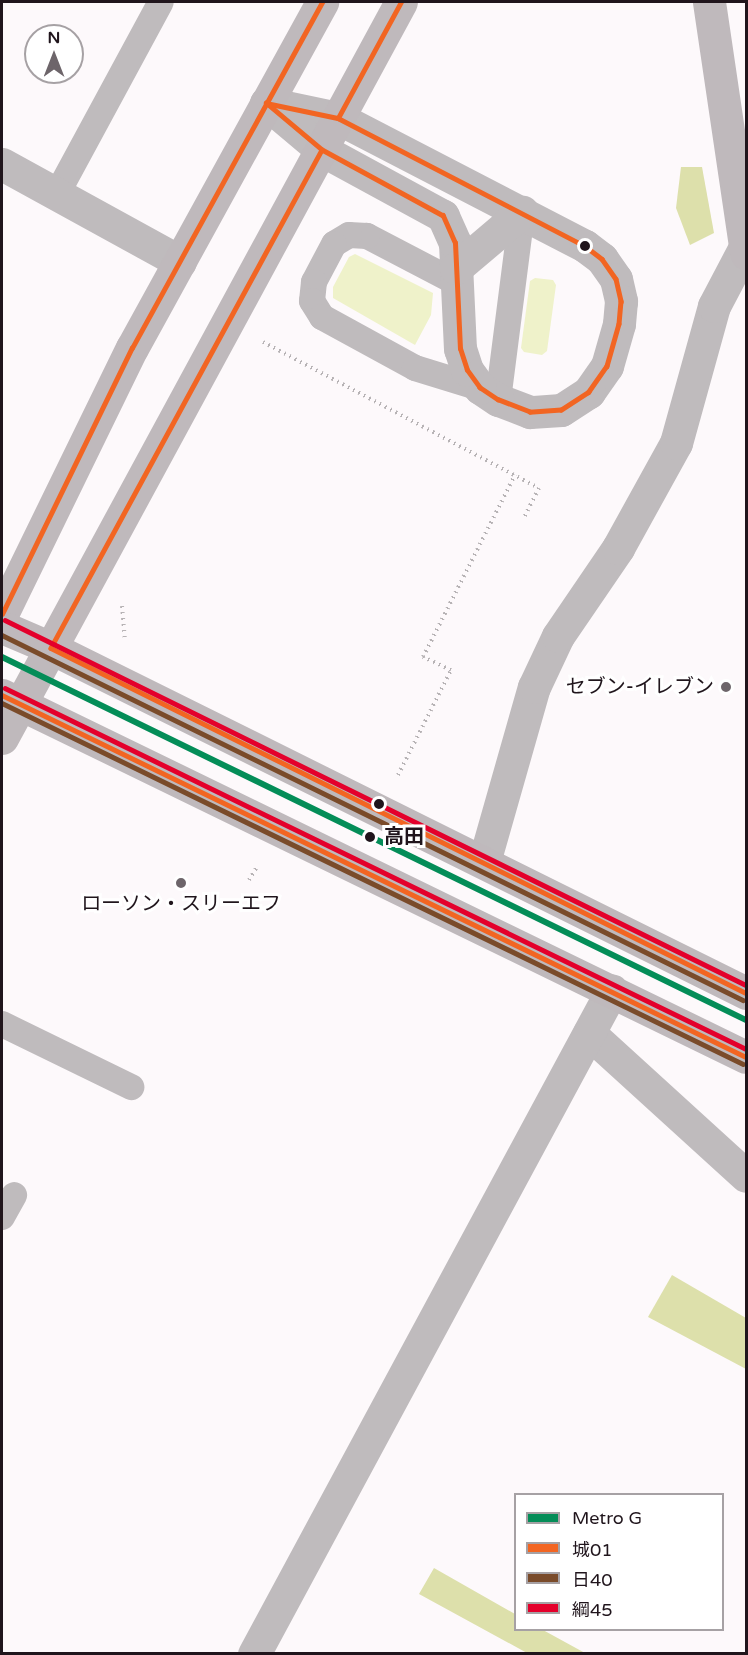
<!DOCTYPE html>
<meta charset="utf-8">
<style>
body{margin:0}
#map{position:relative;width:748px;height:1655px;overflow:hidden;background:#fdf9fb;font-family:"Varela Round","Noto Sans JP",sans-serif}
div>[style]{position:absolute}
.green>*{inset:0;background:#eff2ca}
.forest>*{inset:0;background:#dde0ab}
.path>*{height:4px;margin-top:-2px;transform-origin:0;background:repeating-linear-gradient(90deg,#b7b3b5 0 1.5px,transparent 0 6px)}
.lane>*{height:26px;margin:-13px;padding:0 13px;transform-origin:13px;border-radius:13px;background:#bfbbbd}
.street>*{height:33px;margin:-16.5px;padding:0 16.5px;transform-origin:16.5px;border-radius:16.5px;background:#bfbbbd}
.secondary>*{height:33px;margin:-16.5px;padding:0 16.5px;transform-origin:16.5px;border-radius:16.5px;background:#bfb9bc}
.bus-1>*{height:4.5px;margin:-2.25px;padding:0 2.25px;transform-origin:2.25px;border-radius:2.25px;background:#f26522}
.bus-2>*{height:4.5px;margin:-2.25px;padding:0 2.25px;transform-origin:2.25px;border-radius:2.25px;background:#7a4b2a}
.bus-3>*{height:4.5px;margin:-2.25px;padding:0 2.25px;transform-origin:2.25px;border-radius:2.25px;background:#e4002b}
.metro-1>*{height:6px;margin:-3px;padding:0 3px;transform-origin:3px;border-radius:3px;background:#048d58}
.dots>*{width:16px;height:16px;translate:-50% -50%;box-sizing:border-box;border:3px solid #fff;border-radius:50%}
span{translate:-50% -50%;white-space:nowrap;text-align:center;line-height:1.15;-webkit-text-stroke:6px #fff;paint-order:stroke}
.poi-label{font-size:20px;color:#20151c}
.right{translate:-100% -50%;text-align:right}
.stop-label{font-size:20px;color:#20151c;font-weight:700}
.left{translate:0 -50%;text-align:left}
.frame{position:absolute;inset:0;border:3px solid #20151c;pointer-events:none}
.legend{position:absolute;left:514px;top:1493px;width:210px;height:138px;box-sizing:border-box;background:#fff;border:2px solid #a6a1a4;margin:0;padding:8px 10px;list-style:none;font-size:18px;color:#20151c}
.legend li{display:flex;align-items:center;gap:12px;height:30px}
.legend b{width:30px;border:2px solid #a6a1a4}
.north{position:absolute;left:24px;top:24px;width:60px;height:60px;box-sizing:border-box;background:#fff;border:2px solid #a6a1a4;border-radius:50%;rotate:0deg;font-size:16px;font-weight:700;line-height:24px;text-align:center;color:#20151c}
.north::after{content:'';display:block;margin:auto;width:21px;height:27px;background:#6d656a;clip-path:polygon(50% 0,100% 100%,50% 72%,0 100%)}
</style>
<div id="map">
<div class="green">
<div style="clip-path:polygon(355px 254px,433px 293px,431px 315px,415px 345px,333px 298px,333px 287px,349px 257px)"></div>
<div style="clip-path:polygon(535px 278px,553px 280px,556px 285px,547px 351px,542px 355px,524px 352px,521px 348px,530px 281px)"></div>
</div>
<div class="forest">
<div style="clip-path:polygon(681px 167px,702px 167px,714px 233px,690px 245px,676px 208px)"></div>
<div style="clip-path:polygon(672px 1275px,746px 1318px,746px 1369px,648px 1317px)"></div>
<div style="clip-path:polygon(434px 1568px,515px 1614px,516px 1630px,543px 1630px,585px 1653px,527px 1653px,419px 1594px)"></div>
</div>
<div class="path">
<div style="left:263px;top:342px;width:312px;rotate:27.9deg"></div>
<div style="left:539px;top:488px;width:33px;rotate:117deg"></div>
<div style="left:122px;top:606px;width:34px;rotate:85deg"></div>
<div style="left:398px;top:775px;width:118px;rotate:-63.2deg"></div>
<div style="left:451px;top:670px;width:31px;rotate:-155deg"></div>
<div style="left:423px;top:657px;width:204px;rotate:-63.2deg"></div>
<div style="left:249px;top:880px;width:17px;rotate:-59deg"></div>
</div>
<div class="lane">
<div style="left:57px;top:194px;width:218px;rotate:-61.6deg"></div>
<div style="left:457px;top:283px;width:102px;rotate:-152.4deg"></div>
<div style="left:367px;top:236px;width:18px;rotate:-177deg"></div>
<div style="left:349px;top:235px;width:17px;rotate:149deg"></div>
<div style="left:334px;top:244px;width:43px;rotate:117.8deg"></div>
<div style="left:314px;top:282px;width:19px;rotate:96deg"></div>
<div style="left:312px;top:301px;width:19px;rotate:58deg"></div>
<div style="left:322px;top:317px;width:106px;rotate:28.7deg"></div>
<div style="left:415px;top:368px;width:68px;rotate:17.1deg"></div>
<div style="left:498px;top:400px;width:190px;rotate:-82.7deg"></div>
<div style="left:2px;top:1024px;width:144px;rotate:26deg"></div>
<div style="left:2px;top:1217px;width:25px;rotate:-61deg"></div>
</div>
<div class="street">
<div style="left:266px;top:103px;width:74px;rotate:11.8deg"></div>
<div style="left:338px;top:118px;width:278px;rotate:27.4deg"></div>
<div style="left:585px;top:246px;width:21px;rotate:37deg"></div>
<div style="left:602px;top:259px;width:24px;rotate:55deg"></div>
<div style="left:616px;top:279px;width:23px;rotate:77deg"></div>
<div style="left:621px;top:301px;width:23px;rotate:95deg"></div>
<div style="left:619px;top:324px;width:44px;rotate:105.9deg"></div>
<div style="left:607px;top:366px;width:32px;rotate:125deg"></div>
<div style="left:589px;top:392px;width:33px;rotate:147deg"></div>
<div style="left:561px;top:410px;width:31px;rotate:176deg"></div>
<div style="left:530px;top:412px;width:34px;rotate:-159deg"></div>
<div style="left:498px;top:400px;width:22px;rotate:-146deg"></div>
<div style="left:480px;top:388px;width:22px;rotate:-126deg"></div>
<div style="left:467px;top:370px;width:22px;rotate:-108deg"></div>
<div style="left:460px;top:349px;width:106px;rotate:-92.7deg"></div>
<div style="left:455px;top:243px;width:30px;rotate:-114deg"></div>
<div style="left:443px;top:216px;width:138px;rotate:-151.4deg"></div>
<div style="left:322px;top:150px;width:73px;rotate:-140deg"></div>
<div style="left:2px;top:164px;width:203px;rotate:28.8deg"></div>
<div style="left:456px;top:268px;width:87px;rotate:-40.3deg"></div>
<div style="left:484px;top:862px;width:182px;rotate:-74.1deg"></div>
<div style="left:534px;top:687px;width:56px;rotate:-64.8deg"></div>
<div style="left:558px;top:636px;width:107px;rotate:-55.7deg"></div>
<div style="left:618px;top:548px;width:120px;rotate:-61.1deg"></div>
<div style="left:676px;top:443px;width:142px;rotate:-74.5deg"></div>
<div style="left:714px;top:306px;width:67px;rotate:-62.3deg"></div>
<div style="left:589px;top:1033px;width:212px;rotate:42.3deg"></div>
<div style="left:254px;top:1654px;width:754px;rotate:-61.67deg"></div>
</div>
<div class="secondary">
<div style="left:709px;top:2px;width:254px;rotate:81.6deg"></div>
<div style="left:2px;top:614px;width:296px;rotate:-64deg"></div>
<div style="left:132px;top:348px;width:395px;rotate:-61.2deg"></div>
<div style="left:2px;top:627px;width:53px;rotate:23.2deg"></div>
<div style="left:51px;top:648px;width:776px;rotate:26.4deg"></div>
<div style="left:2px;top:695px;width:827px;rotate:25.95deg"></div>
<div style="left:2px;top:738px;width:837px;rotate:-61.54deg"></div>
</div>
<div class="bus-1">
<div style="left:266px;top:103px;width:74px;rotate:11.8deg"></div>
<div style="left:338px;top:118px;width:278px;rotate:27.4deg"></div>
<div style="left:585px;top:246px;width:21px;rotate:37deg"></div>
<div style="left:602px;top:259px;width:24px;rotate:55deg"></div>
<div style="left:616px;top:279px;width:23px;rotate:77deg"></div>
<div style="left:621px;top:301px;width:23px;rotate:95deg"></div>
<div style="left:619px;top:324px;width:44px;rotate:105.9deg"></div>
<div style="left:607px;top:366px;width:32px;rotate:125deg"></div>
<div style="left:589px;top:392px;width:33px;rotate:147deg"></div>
<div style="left:561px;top:410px;width:31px;rotate:176deg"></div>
<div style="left:530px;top:412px;width:34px;rotate:-159deg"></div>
<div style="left:498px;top:400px;width:22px;rotate:-146deg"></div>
<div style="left:480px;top:388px;width:22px;rotate:-126deg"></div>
<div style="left:467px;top:370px;width:22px;rotate:-108deg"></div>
<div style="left:460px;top:349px;width:106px;rotate:-92.7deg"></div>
<div style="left:455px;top:243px;width:30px;rotate:-114deg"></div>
<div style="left:443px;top:216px;width:138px;rotate:-151.4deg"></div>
<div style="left:322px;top:150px;width:73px;rotate:-140deg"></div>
<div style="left:338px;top:118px;width:132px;rotate:-61.5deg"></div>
<div style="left:322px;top:150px;width:567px;rotate:118.55deg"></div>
<div style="left:51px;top:648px;width:776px;rotate:26.4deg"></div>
<div style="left:2px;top:614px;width:296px;rotate:-64deg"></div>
<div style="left:132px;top:348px;width:395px;rotate:-61.2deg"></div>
<div style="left:2px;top:695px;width:827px;rotate:25.95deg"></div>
</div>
<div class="bus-2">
<div style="left:2px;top:635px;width:826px;rotate:26.22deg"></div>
<div style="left:2px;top:703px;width:824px;rotate:25.97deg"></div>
</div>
<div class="bus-3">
<div style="left:5px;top:620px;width:826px;rotate:26.22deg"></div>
<div style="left:5px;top:688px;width:824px;rotate:25.97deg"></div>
</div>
<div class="metro-1">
<div style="left:2px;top:657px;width:828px;rotate:26.01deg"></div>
</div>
<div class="dots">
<div style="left:585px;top:246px;background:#20151c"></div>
<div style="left:726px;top:687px;background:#6d656a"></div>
<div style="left:379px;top:804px;background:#20151c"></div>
<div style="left:370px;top:837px;background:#20151c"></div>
<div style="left:181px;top:883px;background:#6d656a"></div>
</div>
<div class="poi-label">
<span class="right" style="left:714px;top:687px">セブン-イレブン</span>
<span style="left:181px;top:904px">ローソン・スリーエフ</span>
</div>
<div class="stop-label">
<span class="left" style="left:384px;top:837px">高田</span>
</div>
<div class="frame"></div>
<ul class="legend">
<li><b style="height:8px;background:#048d58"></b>Metro G</li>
<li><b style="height:8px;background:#f26522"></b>城01</li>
<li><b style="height:8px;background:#7a4b2a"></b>日40</li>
<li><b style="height:8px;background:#e4002b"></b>綱45</li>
</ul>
<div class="north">N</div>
</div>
